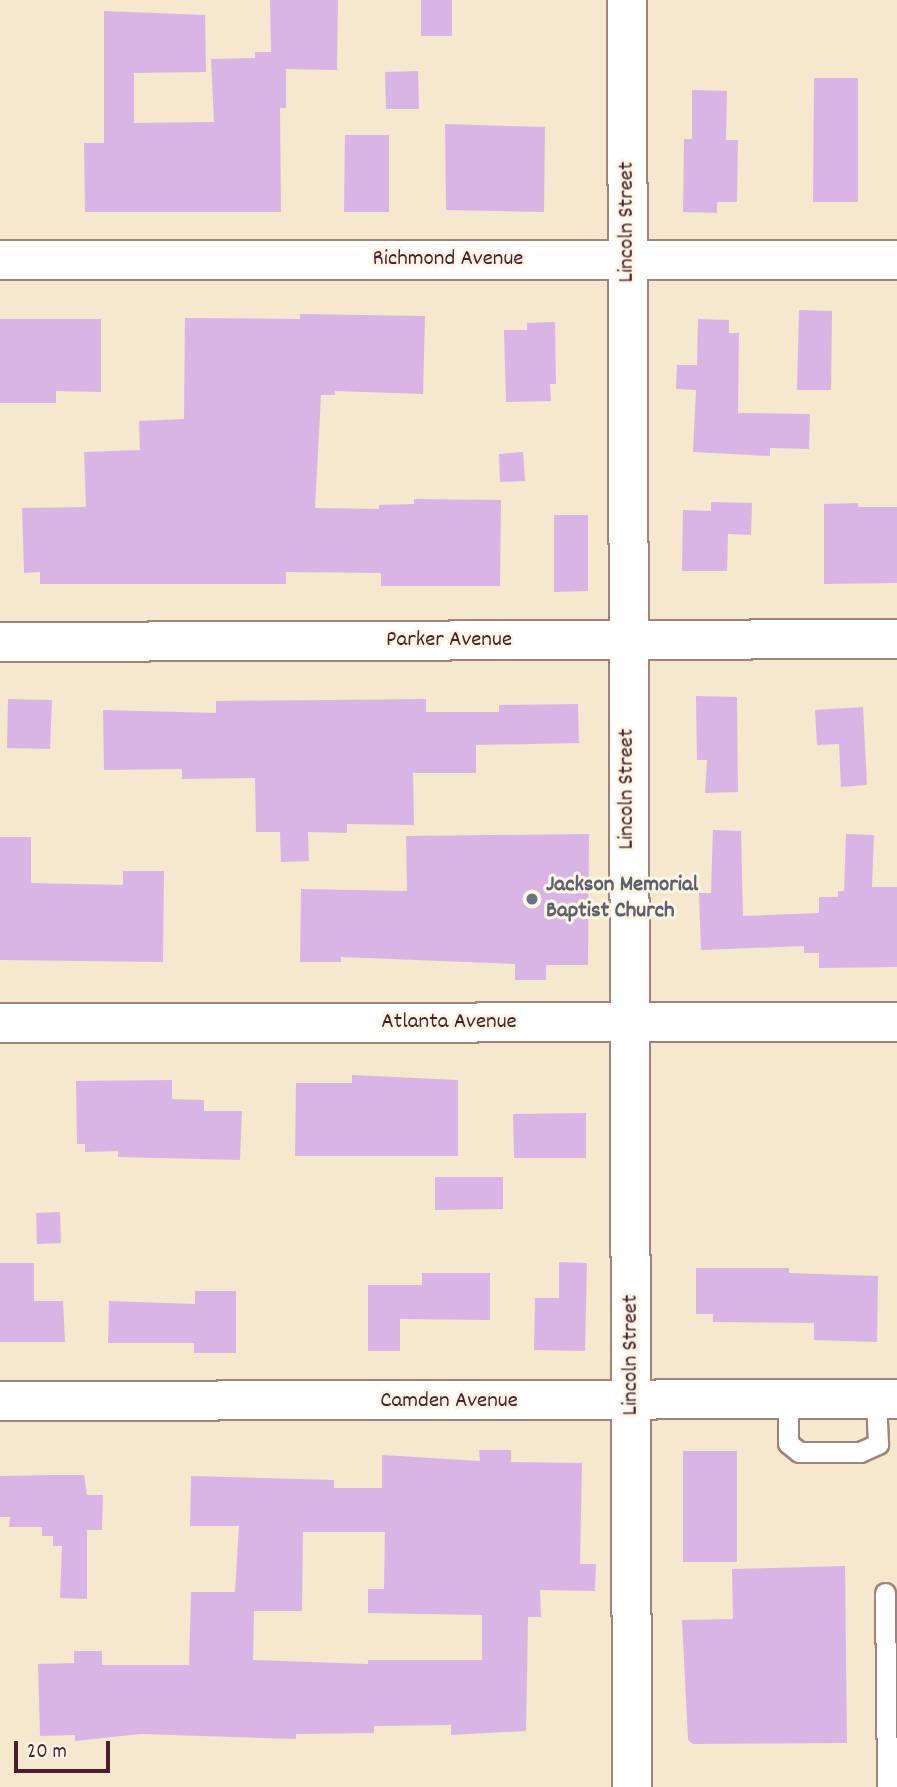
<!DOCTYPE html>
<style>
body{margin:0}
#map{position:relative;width:897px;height:1787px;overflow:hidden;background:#f5e8ce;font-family:Dekko,sans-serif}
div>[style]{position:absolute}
.building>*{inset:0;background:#d8b5e5}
.roads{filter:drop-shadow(2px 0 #a0847c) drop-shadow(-2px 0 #a0847c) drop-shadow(0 2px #a0847c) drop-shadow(0 -2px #a0847c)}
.service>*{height:19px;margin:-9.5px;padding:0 9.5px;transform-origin:9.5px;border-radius:9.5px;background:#fff}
.minor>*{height:38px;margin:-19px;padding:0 19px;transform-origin:19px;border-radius:19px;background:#fff}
.tertiary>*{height:38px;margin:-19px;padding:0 19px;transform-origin:19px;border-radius:19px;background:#fff}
.dots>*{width:19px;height:19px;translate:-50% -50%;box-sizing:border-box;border:4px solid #fcf5e5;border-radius:50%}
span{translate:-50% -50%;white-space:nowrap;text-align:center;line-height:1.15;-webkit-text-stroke:6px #fcf5e5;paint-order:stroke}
.street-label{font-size:23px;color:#4a1f2b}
.worship-label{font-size:23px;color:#5b616d;font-weight:700}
.left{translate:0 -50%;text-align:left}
.scale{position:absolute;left:14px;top:1741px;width:96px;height:32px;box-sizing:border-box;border:4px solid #4a1f2b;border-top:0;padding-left:9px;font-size:21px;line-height:24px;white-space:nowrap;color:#4a1f2b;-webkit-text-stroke:5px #fcf5e5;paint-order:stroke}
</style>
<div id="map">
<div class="building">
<div style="clip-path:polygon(270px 0,338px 0,337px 70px,286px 69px,286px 108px,280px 108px,281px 212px,85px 212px,84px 143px,104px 143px,104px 11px,205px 15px,206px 72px,134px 73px,134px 123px,214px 122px,211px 59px,255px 58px,255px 52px,271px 52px)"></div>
<div style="clip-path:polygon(421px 0,452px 0,452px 36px,421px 36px)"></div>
<div style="clip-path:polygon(418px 71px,419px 109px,386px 109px,385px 72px)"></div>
<div style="clip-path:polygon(814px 78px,858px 78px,858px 202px,813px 202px)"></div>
<div style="clip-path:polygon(692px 90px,727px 91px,726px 140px,738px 140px,737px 202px,717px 202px,717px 213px,683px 212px,684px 139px,692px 139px)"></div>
<div style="clip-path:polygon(445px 124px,545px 127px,544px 212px,446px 210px)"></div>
<div style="clip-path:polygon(345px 135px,389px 135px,389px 212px,344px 212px)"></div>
<div style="clip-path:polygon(799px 310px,832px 311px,831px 390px,797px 390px)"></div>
<div style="clip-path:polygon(300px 314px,425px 316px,423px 394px,335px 391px,335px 395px,321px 395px,315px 508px,379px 509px,379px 505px,414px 504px,414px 499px,501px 500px,500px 586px,381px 586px,381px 573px,286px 572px,286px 584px,40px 584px,40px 572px,24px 573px,22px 508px,86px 507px,84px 452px,140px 450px,139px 421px,184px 419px,185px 318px,300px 319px)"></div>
<div style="clip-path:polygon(0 319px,101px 319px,101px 392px,56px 391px,56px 403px,0 403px)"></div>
<div style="clip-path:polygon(698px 319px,729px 320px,729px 333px,739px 333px,738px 413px,810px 414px,809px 449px,770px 448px,770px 456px,693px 452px,696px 390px,676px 389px,677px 365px,697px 365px)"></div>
<div style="clip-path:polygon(555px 322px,556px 384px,550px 384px,551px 401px,506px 402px,504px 330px,527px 330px,527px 323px)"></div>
<div style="clip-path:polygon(523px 452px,525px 481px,500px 482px,499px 454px)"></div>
<div style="clip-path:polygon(711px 502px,752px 503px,751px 535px,728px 534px,727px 571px,682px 571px,683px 510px,711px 511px)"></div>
<div style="clip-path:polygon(858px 503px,858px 507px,897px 507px,897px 583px,824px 584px,824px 504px)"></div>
<div style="clip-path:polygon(554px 515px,588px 515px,588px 591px,554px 592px)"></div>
<div style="clip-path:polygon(696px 696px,737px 697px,738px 792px,705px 793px,707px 760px,697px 760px)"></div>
<div style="clip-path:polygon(8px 699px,52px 700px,50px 749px,7px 748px)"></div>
<div style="clip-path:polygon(426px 699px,426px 712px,499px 712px,499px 705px,578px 704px,579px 743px,476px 745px,476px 773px,413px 773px,414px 825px,347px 824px,347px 833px,308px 832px,309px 861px,281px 862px,280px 832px,256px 832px,255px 778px,182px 779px,182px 769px,104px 770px,103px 710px,216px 713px,216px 701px)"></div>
<div style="clip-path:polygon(863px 707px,867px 785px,841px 787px,839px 744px,817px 745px,815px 710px)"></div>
<div style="clip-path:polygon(713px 830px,741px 831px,743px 916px,819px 913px,819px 897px,838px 897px,838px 891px,844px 891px,846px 834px,874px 835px,872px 887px,897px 887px,897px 967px,819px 968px,819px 953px,804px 953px,804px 946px,701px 950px,699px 893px,711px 893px)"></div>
<div style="clip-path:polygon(589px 834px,588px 965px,546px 965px,546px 980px,515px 980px,515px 964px,341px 957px,341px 962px,300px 962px,301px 889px,407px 891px,406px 836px)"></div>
<div style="clip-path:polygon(0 837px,31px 837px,31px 883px,123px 885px,123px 871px,164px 871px,163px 962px,0 960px)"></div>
<div style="clip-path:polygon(352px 1075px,458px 1080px,458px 1156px,295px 1156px,296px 1083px,352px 1083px)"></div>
<div style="clip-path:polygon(172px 1080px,172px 1099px,204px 1100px,204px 1111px,242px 1111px,240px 1160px,118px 1157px,118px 1151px,85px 1152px,85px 1144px,77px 1144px,76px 1081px)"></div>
<div style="clip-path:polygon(586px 1113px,586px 1158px,514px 1158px,513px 1114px)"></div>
<div style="clip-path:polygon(435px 1177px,503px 1177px,503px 1209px,435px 1210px)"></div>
<div style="clip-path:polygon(60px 1212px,61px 1243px,37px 1244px,36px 1213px)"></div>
<div style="clip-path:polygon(559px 1262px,587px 1263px,585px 1351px,534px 1350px,535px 1298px,559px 1298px)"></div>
<div style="clip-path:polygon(0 1263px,34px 1263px,34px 1301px,63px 1301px,65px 1342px,0 1342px)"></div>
<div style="clip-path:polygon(696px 1268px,789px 1268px,789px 1273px,878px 1276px,877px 1342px,814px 1340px,814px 1323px,713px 1322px,713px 1314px,696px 1314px)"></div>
<div style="clip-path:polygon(422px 1273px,490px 1273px,490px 1320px,400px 1319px,400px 1351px,368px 1351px,368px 1285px,422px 1285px)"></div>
<div style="clip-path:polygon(195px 1291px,236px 1291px,236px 1353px,194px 1353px,194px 1343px,108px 1343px,109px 1301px,195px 1304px)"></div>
<div style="clip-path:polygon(evenodd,479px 1450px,511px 1450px,511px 1462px,582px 1463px,580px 1564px,596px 1564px,595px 1591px,540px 1590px,541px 1617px,528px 1617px,526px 1731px,451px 1735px,451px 1725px,374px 1726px,374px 1733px,296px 1734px,296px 1739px,141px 1734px,75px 1741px,75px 1735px,40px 1736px,38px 1664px,74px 1663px,74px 1651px,102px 1651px,102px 1665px,189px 1665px,191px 1592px,235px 1592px,239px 1526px,190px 1526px,191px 1476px,334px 1480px,334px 1488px,382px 1488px,382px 1455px,480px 1461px,479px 1450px,303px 1532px,385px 1532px,384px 1589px,368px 1589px,368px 1613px,482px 1615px,482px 1660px,368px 1660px,368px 1664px,253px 1660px,254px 1611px,302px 1611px,303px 1532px)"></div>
<div style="clip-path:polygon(683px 1451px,737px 1451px,737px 1562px,683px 1562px)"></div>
<div style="clip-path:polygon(55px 1475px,84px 1475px,87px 1495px,103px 1495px,102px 1530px,87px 1530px,87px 1599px,60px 1598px,62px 1546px,53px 1546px,53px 1536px,42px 1536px,42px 1527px,9px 1527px,10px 1517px,0 1517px,0 1476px)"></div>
<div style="clip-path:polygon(845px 1566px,847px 1743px,693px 1744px,688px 1740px,682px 1620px,733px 1619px,732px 1569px)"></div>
</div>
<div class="roads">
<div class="service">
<div style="left:788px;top:1400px;width:43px;rotate:90deg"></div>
<div style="left:788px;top:1443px;width:14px;rotate:39deg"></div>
<div style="left:799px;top:1452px;width:61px"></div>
<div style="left:860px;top:1452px;width:20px;rotate:-24deg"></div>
<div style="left:878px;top:1444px;width:45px;rotate:-92.5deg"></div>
<div style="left:885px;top:1593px;width:194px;rotate:89.4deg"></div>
</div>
<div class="minor">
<div style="left:0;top:260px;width:897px"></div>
<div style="left:0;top:642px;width:897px;rotate:-0.19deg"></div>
<div style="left:0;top:1023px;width:897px;rotate:-0.06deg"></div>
<div style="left:0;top:1401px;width:897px;rotate:-0.13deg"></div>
</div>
<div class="tertiary">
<div style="left:627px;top:0;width:1787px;rotate:89.84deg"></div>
</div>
</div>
<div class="dots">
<div style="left:532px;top:899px;background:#6b7280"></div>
</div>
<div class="street-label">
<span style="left:628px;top:222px;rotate:-90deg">Lincoln Street</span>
<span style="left:448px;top:260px">Richmond Avenue</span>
<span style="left:449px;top:641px">Parker Avenue</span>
<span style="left:628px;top:789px;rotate:-90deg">Lincoln Street</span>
<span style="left:449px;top:1023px">Atlanta Avenue</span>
<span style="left:632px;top:1355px;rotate:-90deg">Lincoln Street</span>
<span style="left:449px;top:1402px">Camden Avenue</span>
</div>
<div class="worship-label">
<span class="left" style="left:546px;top:899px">Jackson Memorial<br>Baptist Church</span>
</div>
<div class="scale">20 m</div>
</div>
